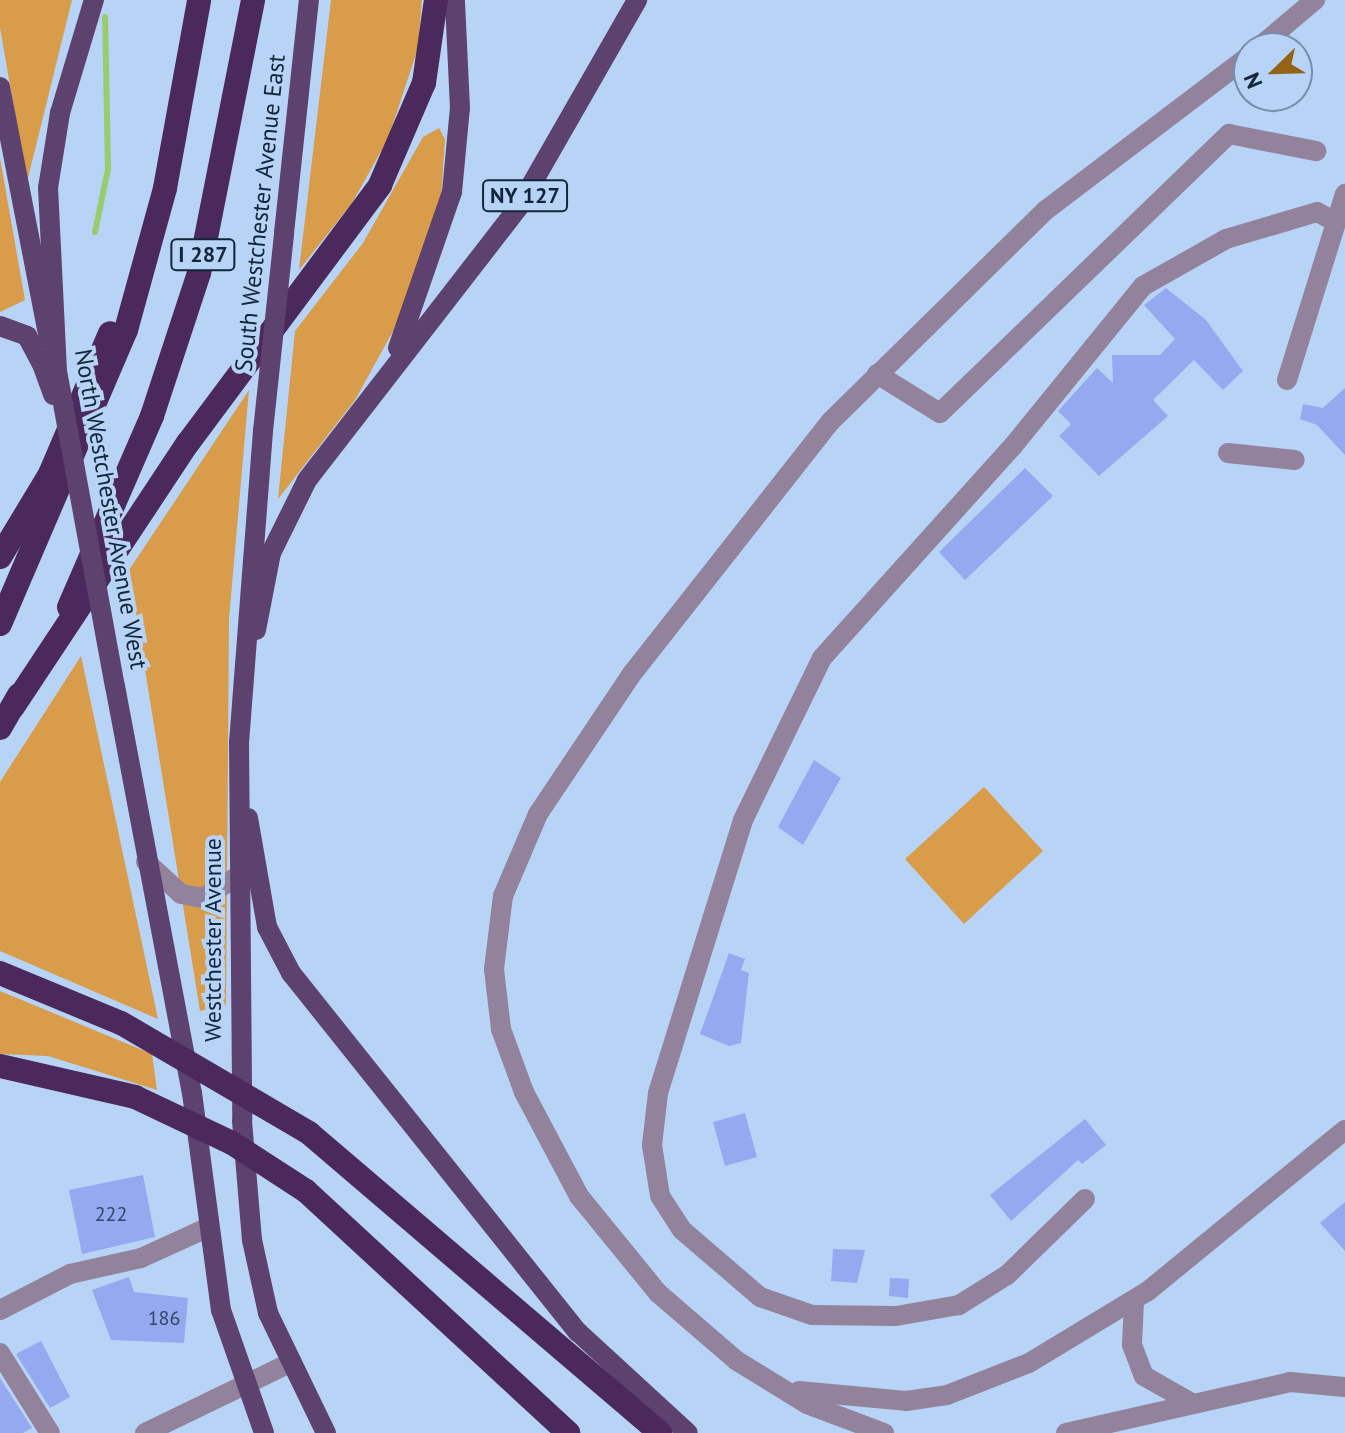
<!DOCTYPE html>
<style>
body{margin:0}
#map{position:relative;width:1345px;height:1433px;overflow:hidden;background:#b7d4f6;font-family:"PT Sans",sans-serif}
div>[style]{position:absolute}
.green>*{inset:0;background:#d89c4a}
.stream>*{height:6px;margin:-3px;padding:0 3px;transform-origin:3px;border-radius:3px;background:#99cb6f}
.building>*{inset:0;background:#95a9f0}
.minor>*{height:20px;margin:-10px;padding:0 10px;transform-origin:10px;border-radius:10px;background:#92829c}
.major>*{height:20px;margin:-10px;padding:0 10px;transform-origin:10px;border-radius:10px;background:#5d416e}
.highway>*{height:24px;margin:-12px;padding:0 12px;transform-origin:12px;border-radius:12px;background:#4b295d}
.major-bridge>*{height:20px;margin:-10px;padding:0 10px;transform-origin:10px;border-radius:10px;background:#5d416e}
.highway-bridge>*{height:24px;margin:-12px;padding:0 12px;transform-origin:12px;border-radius:12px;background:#4b295d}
span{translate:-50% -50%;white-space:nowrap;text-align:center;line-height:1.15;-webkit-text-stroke:8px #b7d4f6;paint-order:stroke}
.number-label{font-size:20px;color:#334668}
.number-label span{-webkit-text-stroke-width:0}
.shield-label span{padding:2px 6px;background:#b7d4f6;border:2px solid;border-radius:6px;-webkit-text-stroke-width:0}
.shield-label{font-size:22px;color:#12253a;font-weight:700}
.street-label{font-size:24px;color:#12253a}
.north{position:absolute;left:1233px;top:32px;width:80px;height:80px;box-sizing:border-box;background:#b7d4f6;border:2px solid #758eab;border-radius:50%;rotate:247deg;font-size:22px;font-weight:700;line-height:32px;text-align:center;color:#12253a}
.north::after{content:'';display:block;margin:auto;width:28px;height:36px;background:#956315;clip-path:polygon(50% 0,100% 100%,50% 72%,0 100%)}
</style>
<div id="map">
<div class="green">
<div style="clip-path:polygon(0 0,72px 0,27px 182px,0 28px)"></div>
<div style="clip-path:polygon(331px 0,422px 0,418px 48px,388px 139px,352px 203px,299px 270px)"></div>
<div style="clip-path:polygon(439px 128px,445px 139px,441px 199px,397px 324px,355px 400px,278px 499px,295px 331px,363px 243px,423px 137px)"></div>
<div style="clip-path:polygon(0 158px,25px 300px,0 312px)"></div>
<div style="clip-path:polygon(249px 390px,229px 619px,226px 1005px,200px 1011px,129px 570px)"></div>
<div style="clip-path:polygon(81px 656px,158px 1019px,0 951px,0 782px)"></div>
<div style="clip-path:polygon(984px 787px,1043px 851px,964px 924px,905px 859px)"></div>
<div style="clip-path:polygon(0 991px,152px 1054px,157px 1090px,48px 1056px,0 1054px)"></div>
</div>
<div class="stream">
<div style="left:95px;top:232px;width:64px;rotate:-78.3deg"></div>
<div style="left:108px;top:169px;width:152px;rotate:-91.1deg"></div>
</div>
<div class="building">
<div style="clip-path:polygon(1166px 288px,1206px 320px,1243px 371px,1223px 390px,1194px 360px,1153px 400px,1168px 416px,1099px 476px,1059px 436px,1071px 424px,1058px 411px,1097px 368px,1113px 383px,1112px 355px,1160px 355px,1175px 339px,1144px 305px)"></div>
<div style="clip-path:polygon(1345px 388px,1345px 455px,1317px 425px,1300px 419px,1303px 404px,1323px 408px)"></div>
<div style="clip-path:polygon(1025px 468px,1053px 496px,965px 580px,939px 552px)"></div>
<div style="clip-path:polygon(814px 760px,841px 778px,803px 845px,778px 827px)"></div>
<div style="clip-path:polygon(729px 953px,745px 959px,741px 970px,749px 973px,741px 1043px,729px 1046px,700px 1034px)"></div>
<div style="clip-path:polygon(745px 1113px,757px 1157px,725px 1166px,713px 1122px)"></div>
<div style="clip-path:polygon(1085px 1119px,1106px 1145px,1082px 1164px,1078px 1160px,1011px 1221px,990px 1195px)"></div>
<div style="clip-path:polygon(143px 1175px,155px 1237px,82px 1254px,69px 1190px)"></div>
<div style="clip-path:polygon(1345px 1202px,1345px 1251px,1320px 1223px)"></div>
<div style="clip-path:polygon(833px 1249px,865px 1250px,857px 1283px,831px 1281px)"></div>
<div style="clip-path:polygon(129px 1277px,134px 1292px,188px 1298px,184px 1343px,111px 1340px,92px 1290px)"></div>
<div style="clip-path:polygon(890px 1278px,909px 1279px,908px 1298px,889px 1296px)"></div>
<div style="clip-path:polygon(41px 1341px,70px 1397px,50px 1408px,16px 1354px)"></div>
<div style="clip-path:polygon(0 1378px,32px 1428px,23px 1433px,0 1433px)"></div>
</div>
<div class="minor">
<div style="left:1258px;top:48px;width:75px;rotate:-40.1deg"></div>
<div style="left:877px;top:374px;width:74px;rotate:31.8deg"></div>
<div style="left:940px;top:413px;width:402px;rotate:-44deg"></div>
<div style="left:1229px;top:134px;width:89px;rotate:11.1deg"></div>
<div style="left:1287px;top:380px;width:195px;rotate:-72.7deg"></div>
<div style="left:1228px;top:453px;width:67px;rotate:6deg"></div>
<div style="left:146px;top:862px;width:47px;rotate:42.4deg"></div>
<div style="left:181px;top:894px;width:22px;rotate:10deg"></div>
<div style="left:203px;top:898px;width:40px;rotate:-32deg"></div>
<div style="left:1085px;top:1199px;width:109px;rotate:135.7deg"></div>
<div style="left:1007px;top:1275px;width:57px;rotate:148deg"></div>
<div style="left:959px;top:1305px;width:64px;rotate:170.1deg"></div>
<div style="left:896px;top:1316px;width:84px;rotate:-179.3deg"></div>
<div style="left:812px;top:1315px;width:55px;rotate:-160.9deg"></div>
<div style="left:760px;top:1297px;width:103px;rotate:-139.3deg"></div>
<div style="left:682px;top:1230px;width:40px;rotate:-122.9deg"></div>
<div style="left:660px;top:1196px;width:52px;rotate:-98.9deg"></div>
<div style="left:652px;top:1145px;width:52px;rotate:-83.4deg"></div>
<div style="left:658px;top:1093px;width:286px;rotate:-72.7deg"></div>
<div style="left:743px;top:820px;width:180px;rotate:-64deg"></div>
<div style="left:822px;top:658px;width:285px;rotate:-48deg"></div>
<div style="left:1013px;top:446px;width:206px;rotate:-50.9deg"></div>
<div style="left:1143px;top:286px;width:95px;rotate:-29.5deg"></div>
<div style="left:1226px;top:239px;width:95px;rotate:-16.5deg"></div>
<div style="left:1317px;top:212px;width:21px;rotate:28deg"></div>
<div style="left:1134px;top:1301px;width:44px;rotate:92.6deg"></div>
<div style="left:1132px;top:1345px;width:33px;rotate:69deg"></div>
<div style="left:1144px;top:1376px;width:53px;rotate:29.5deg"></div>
<div style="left:0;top:1310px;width:79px;rotate:-27.2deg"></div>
<div style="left:70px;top:1274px;width:73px;rotate:-12.7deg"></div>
<div style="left:141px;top:1258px;width:75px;rotate:-24.5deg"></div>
<div style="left:0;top:1353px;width:94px;rotate:58deg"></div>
<div style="left:799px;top:1391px;width:107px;rotate:5.3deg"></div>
<div style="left:906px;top:1401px;width:41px;rotate:-8.3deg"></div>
<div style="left:947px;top:1395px;width:88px;rotate:-21.3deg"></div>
<div style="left:1029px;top:1363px;width:139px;rotate:-31.2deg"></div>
<div style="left:1148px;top:1291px;width:254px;rotate:-39.3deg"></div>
<div style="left:145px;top:1433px;width:163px;rotate:-25.8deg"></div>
<div style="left:884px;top:1433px;width:82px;rotate:-159.4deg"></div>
<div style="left:807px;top:1404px;width:82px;rotate:-148.4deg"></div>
<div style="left:737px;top:1361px;width:104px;rotate:-139.3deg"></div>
<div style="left:658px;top:1293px;width:125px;rotate:-129.2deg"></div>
<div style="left:579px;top:1196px;width:118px;rotate:-117.9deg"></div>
<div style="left:524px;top:1092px;width:67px;rotate:-110.1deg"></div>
<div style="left:501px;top:1029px;width:60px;rotate:-96.7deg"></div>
<div style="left:494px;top:969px;width:74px;rotate:-83deg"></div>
<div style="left:503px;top:896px;width:89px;rotate:-66.9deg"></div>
<div style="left:538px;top:814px;width:167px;rotate:-56.2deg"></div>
<div style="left:631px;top:675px;width:323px;rotate:-51.8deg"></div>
<div style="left:831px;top:421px;width:301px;rotate:-44.5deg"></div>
<div style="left:1046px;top:210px;width:255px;rotate:-37.2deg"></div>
<div style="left:1066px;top:1433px;width:230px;rotate:-12.8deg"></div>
<div style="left:1290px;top:1382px;width:55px;rotate:5.2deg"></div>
</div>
<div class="major">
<div style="left:0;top:87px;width:258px;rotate:79deg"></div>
<div style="left:284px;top:233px;width:234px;rotate:-83.9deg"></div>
<div style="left:0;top:326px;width:29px;rotate:20deg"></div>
<div style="left:27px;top:336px;width:32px;rotate:62deg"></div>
<div style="left:398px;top:348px;width:165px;rotate:-70.9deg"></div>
<div style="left:452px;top:192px;width:84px;rotate:-84.6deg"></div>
<div style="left:460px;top:108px;width:108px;rotate:-92.7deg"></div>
<div style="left:57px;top:371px;width:183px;rotate:-92.8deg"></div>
<div style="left:48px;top:188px;width:76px;rotate:-80.9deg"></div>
<div style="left:60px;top:113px;width:118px;rotate:-73.3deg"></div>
<div style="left:263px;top:431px;width:311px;rotate:94.4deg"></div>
<div style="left:239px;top:741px;width:380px;rotate:89.5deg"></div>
<div style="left:242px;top:1121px;width:119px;rotate:85.2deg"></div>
<div style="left:252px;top:1240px;width:75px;rotate:77.6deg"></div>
<div style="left:268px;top:1313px;width:133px;rotate:64.2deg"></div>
<div style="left:256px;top:630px;width:78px;rotate:-79deg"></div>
<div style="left:271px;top:553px;width:81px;rotate:-63.7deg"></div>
<div style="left:307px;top:480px;width:344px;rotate:-52.2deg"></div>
<div style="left:518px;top:208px;width:240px;rotate:-60.2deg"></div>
<div style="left:115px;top:686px;width:414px;rotate:79.3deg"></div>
<div style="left:192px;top:1093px;width:219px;rotate:82.4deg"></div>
<div style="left:221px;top:1310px;width:130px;rotate:70.7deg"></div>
<div style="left:248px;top:818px;width:111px;rotate:80.1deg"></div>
<div style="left:267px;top:927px;width:52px;rotate:62.4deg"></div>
<div style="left:291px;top:973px;width:460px;rotate:51.4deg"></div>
<div style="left:578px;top:1332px;width:149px;rotate:42.6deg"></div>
</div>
<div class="highway">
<div style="left:0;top:557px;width:97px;rotate:-58.9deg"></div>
<div style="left:50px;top:474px;width:153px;rotate:-66.9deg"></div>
<div style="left:69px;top:607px;width:208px;rotate:-66.5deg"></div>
<div style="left:152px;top:416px;width:151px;rotate:-71.8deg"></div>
<div style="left:199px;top:273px;width:278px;rotate:-78.8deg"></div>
<div style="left:0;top:624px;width:320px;rotate:-66.8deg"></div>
<div style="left:126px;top:330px;width:147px;rotate:-74.6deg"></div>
<div style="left:165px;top:188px;width:191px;rotate:-79.7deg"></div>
<div style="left:13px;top:707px;width:317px;rotate:-56.5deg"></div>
<div style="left:188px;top:443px;width:322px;rotate:-53.3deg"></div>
<div style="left:380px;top:185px;width:111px;rotate:-66.7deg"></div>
<div style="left:424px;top:83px;width:84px;rotate:-81.8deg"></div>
<div style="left:0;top:728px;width:38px;rotate:-60deg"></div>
<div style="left:0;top:973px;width:131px;rotate:22.5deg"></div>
<div style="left:0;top:1066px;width:139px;rotate:12.9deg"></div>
<div style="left:309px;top:1133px;width:462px;rotate:40.5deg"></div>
<div style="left:306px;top:1191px;width:357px;rotate:42.7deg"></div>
</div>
<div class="major-bridge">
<div style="left:42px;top:364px;width:33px;rotate:70deg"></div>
<div style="left:57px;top:371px;width:320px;rotate:79.6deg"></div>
<div style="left:263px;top:431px;width:199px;rotate:-83.9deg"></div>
</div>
<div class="highway-bridge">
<div style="left:121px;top:1023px;width:218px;rotate:30.3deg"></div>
<div style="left:135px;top:1097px;width:107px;rotate:25.4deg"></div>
<div style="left:232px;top:1143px;width:88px;rotate:33deg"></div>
</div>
<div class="number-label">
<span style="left:111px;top:1214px">222</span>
<span style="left:164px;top:1318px">186</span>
</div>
<div class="shield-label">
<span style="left:525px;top:196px">NY 127</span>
<span style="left:203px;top:255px">I 287</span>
</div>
<div class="street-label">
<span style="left:260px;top:213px;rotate:-84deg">South Westchester Avenue East</span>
<span style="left:111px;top:509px;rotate:80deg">North Westchester Avenue West</span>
<span style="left:213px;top:940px;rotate:-90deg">Westchester Avenue</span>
</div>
<div class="north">N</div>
</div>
